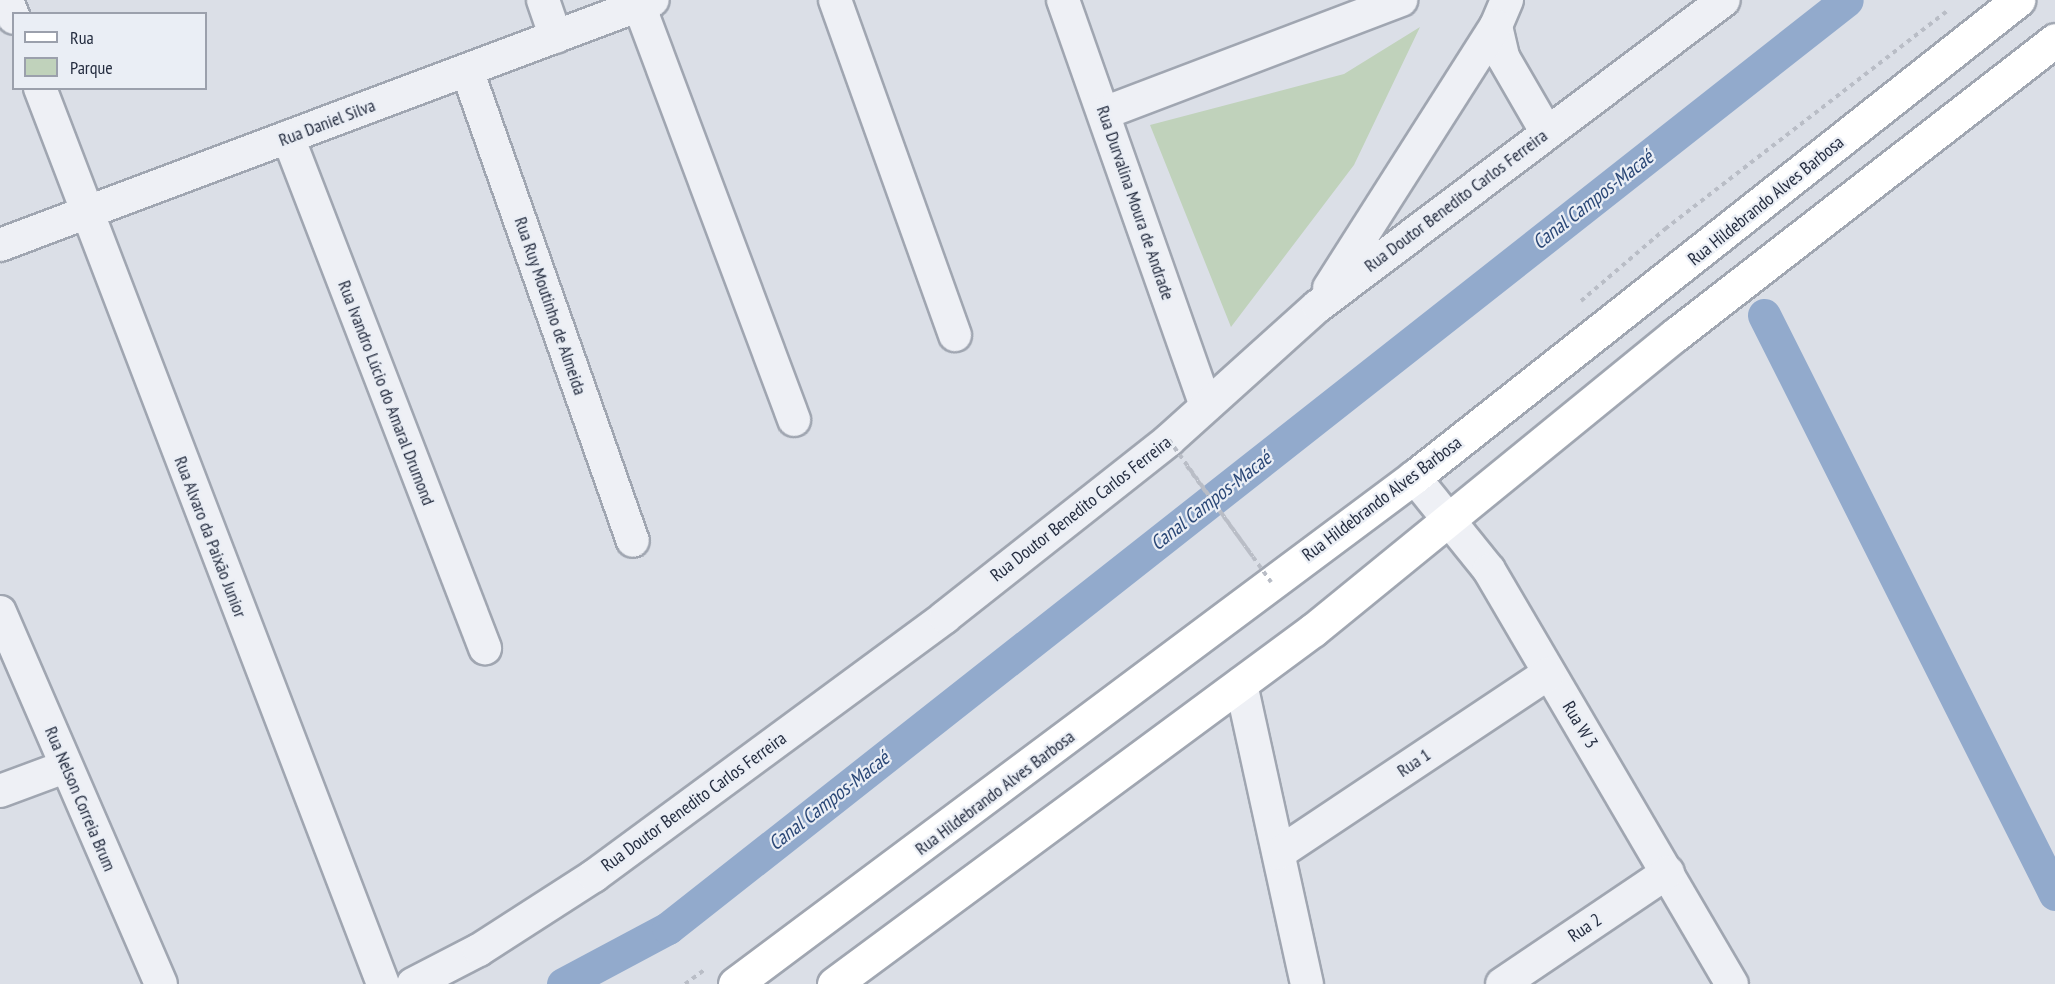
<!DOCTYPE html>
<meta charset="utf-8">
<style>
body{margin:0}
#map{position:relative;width:2055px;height:984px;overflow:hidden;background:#dbdfe7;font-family:"PT Sans Narrow",sans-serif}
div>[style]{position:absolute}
.green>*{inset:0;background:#c0d2bb}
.canal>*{height:33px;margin:-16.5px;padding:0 16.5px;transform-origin:16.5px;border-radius:16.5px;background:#92aacc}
.path>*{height:4px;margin-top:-2px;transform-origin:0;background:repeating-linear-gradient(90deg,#b9bdc6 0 4.5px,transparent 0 9px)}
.roads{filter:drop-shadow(2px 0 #a0a6b1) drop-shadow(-2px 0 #a0a6b1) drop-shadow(0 2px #a0a6b1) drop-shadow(0 -2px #a0a6b1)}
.minor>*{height:32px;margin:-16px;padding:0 16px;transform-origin:16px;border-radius:16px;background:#eef0f5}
.major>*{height:33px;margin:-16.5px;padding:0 16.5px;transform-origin:16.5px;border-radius:16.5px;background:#fff}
.path-bridge>*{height:4px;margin-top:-2px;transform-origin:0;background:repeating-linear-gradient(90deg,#b9bdc6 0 4.5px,transparent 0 9px)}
span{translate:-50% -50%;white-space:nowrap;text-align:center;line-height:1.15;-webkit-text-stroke:4.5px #eaeef5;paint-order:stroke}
.street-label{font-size:18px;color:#242c3f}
.water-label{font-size:20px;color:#2a4776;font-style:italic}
.legend{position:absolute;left:12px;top:12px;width:195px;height:78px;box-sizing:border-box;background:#eaeef5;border:2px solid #9ba0ac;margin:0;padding:8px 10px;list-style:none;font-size:18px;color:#242c3f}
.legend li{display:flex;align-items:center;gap:12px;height:30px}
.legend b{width:30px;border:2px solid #9ba0ac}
</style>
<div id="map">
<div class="green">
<div style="clip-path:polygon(1420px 27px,1354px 165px,1231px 327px,1150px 125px,1344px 74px)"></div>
</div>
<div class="canal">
<div style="left:1764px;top:315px;width:648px;rotate:63.32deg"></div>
<div style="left:563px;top:984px;width:119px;rotate:-28.1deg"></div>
<div style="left:668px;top:928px;width:1500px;rotate:-38.21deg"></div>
</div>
<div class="path">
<div style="left:1581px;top:301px;width:111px;rotate:-40.6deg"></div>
<div style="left:1665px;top:229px;width:356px;rotate:-37.7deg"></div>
<div style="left:1187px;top:466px;width:112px;rotate:54deg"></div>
<div style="left:685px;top:984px;width:26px;rotate:-36deg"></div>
</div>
<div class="roads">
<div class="minor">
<div style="left:7px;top:0;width:19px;rotate:69deg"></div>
<div style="left:543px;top:0;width:39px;rotate:71deg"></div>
<div style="left:835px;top:0;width:356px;rotate:70.3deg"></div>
<div style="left:1063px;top:0;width:430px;rotate:70.6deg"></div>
<div style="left:1507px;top:0;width:28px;rotate:113deg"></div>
<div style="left:1496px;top:26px;width:32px;rotate:77deg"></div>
<div style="left:1503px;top:57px;width:88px;rotate:59.9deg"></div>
<div style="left:639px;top:5px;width:443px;rotate:69.5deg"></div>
<div style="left:467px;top:70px;width:499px;rotate:70.6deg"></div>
<div style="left:40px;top:88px;width:959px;rotate:69.05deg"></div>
<div style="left:1104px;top:113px;width:318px;rotate:-20.8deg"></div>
<div style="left:288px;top:137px;width:548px;rotate:68.92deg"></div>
<div style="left:0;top:245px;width:697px;rotate:-20.57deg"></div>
<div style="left:1329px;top:288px;width:311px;rotate:-57.5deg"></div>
<div style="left:1414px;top:477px;width:119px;rotate:51.1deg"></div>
<div style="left:1489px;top:570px;width:480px;rotate:59.6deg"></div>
<div style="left:0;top:612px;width:405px;rotate:66.6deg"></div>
<div style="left:1241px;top:684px;width:307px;rotate:77.6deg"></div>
<div style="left:0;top:791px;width:69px;rotate:-20.3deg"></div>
<div style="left:1279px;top:853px;width:324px;rotate:-33.7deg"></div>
<div style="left:413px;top:984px;width:74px;rotate:-27.3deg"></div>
<div style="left:479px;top:950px;width:137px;rotate:-32.8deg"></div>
<div style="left:594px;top:876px;width:436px;rotate:-36.4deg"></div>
<div style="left:945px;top:617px;width:285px;rotate:-38.3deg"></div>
<div style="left:1169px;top:440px;width:200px;rotate:-42deg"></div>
<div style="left:1318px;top:306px;width:508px;rotate:-37.01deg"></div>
<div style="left:1502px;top:984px;width:200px;rotate:-34deg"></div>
</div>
<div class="major">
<div style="left:735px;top:984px;width:847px;rotate:-36.75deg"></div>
<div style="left:1414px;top:477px;width:770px;rotate:-38.3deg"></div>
<div style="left:834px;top:984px;width:596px;rotate:-36.47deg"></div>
<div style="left:1313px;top:630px;width:467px;rotate:-39.2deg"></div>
<div style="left:1675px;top:335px;width:481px;rotate:-37.8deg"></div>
</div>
</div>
<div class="path-bridge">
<div style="left:1169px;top:440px;width:175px;rotate:54.3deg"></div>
</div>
<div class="street-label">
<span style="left:327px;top:123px;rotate:-21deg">Rua Daniel Silva</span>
<span style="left:1456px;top:201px;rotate:-37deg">Rua Doutor Benedito Carlos Ferreira</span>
<span style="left:1766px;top:201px;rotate:-39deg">Rua Hildebrando Alves Barbosa</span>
<span style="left:1135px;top:203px;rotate:71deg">Rua Durvalina Moura de Andrade</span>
<span style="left:550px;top:306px;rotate:71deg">Rua Ruy Moutinho de Almeida</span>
<span style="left:386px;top:393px;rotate:69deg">Rua Ivandro Lúcio do Amaral Drumond</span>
<span style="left:1382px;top:499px;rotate:-37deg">Rua Hildebrando Alves Barbosa</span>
<span style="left:1081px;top:509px;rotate:-38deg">Rua Doutor Benedito Carlos Ferreira</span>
<span style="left:210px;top:537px;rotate:69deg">Rua Alvaro da Paixão Junior</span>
<span style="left:1580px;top:725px;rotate:59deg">Rua W 3</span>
<span style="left:1414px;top:763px;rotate:-34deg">Rua 1</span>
<span style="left:995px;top:793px;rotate:-37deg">Rua Hildebrando Alves Barbosa</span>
<span style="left:80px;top:799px;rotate:67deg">Rua Nelson Correia Brum</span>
<span style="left:694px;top:802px;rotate:-36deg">Rua Doutor Benedito Carlos Ferreira</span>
<span style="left:1585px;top:928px;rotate:-34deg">Rua 2</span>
</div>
<div class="water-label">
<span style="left:1593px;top:200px;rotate:-38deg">Canal Campos-Macaé</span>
<span style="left:1211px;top:501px;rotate:-38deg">Canal Campos-Macaé</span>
<span style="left:829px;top:801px;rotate:-38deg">Canal Campos-Macaé</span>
</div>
<ul class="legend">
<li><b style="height:8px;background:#fff"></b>Rua</li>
<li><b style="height:16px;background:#c0d2bb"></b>Parque</li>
</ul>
</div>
